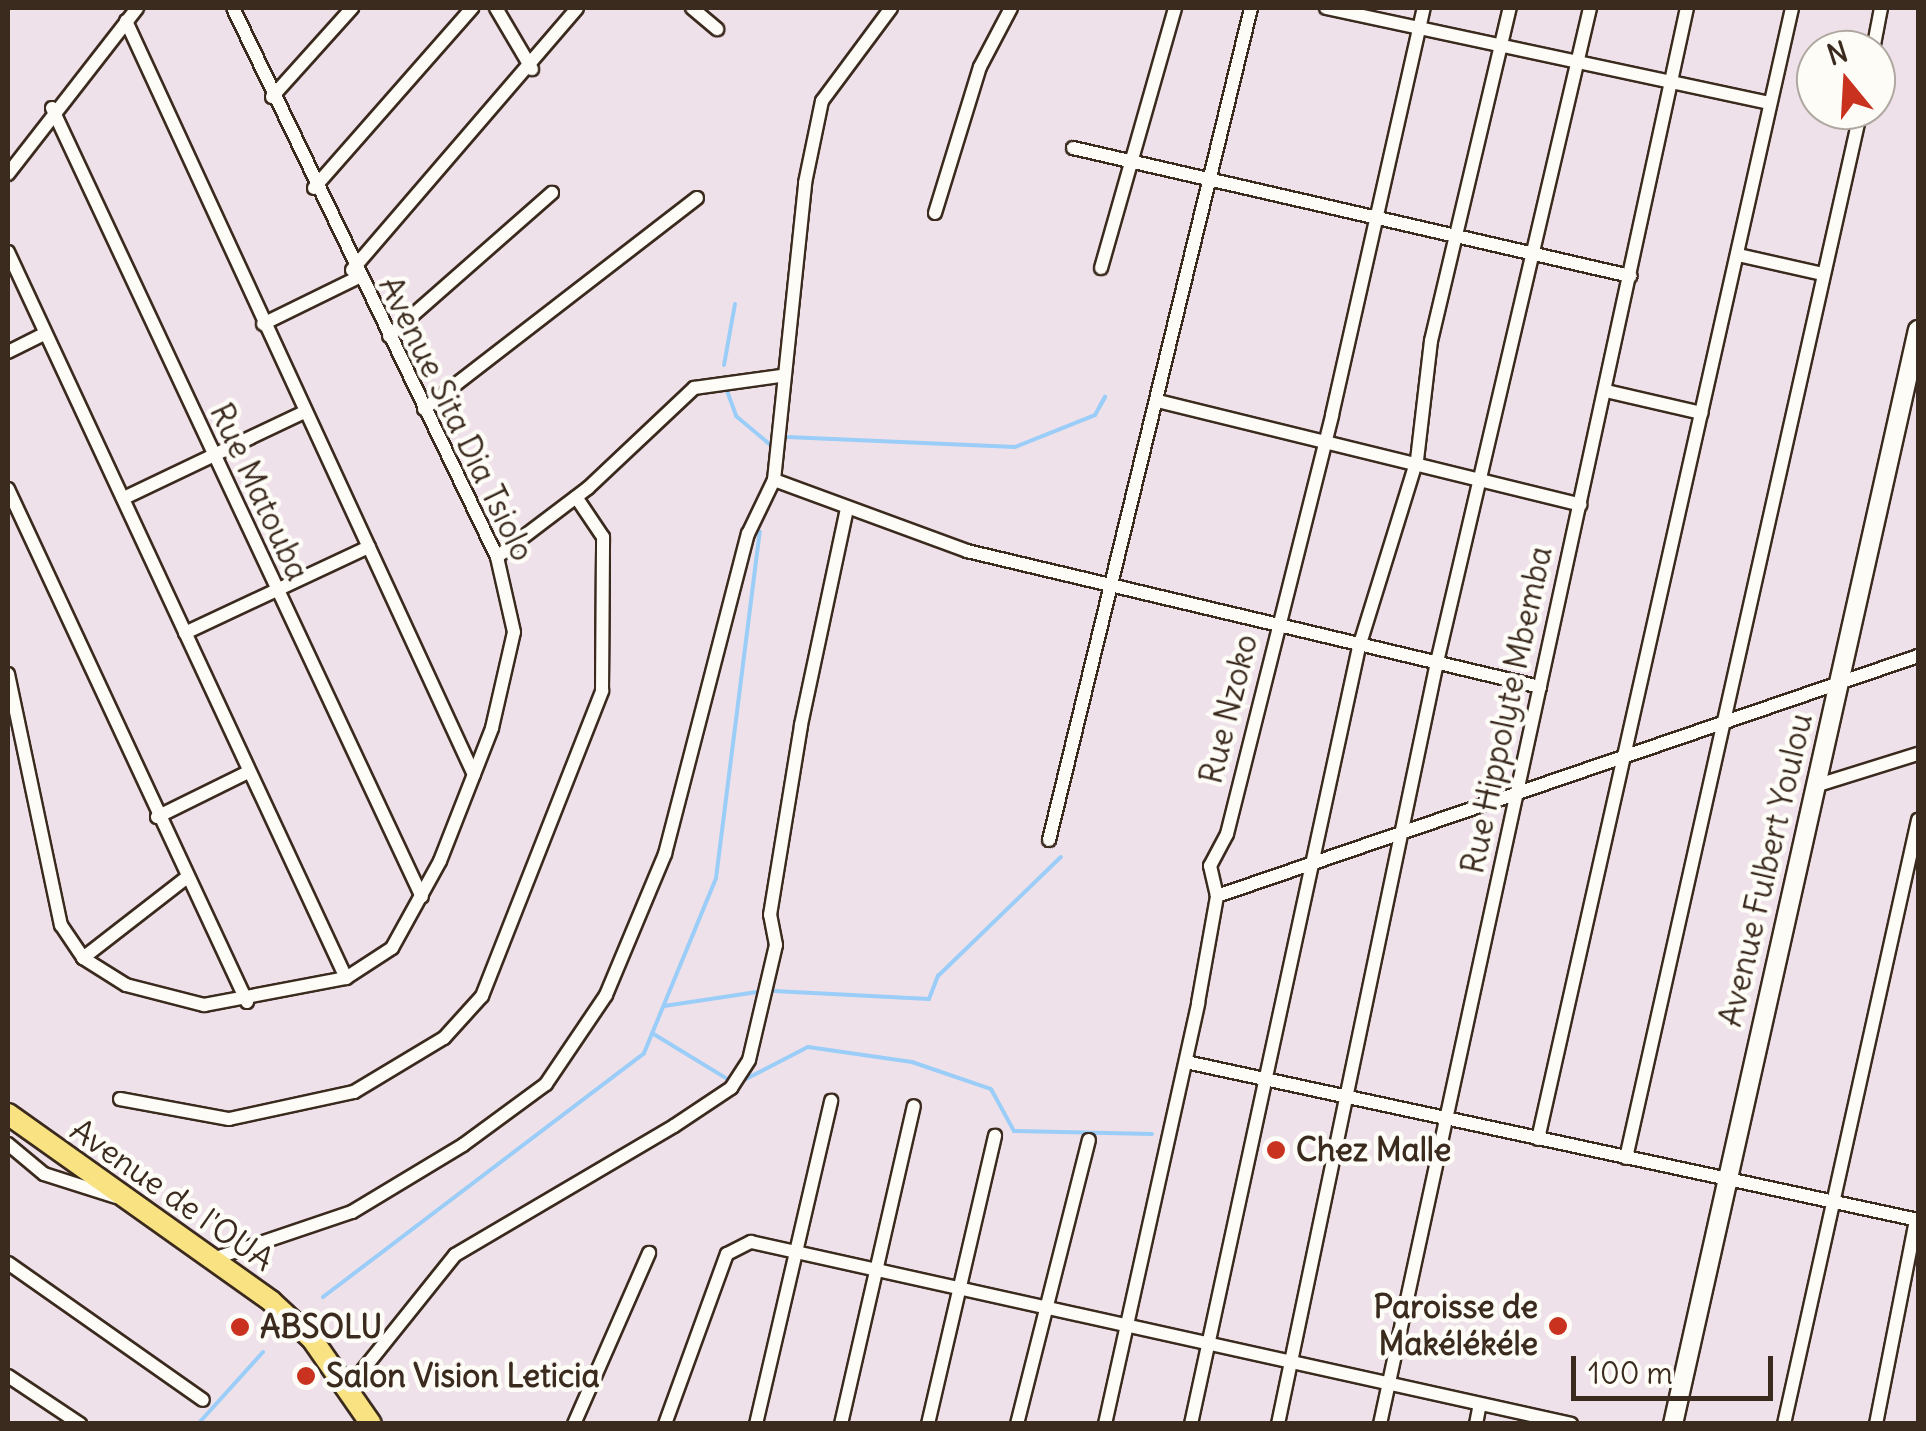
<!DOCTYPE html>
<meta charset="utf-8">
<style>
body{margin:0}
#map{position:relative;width:1926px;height:1431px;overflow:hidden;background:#efe1e9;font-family:Delius,sans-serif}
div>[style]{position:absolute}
.stream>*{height:4px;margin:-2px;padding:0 2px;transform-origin:2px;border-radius:2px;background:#9acdf8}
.roads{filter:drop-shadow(2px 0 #3b2a1e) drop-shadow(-2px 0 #3b2a1e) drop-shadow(0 2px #3b2a1e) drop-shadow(0 -2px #3b2a1e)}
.minor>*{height:12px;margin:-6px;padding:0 6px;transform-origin:6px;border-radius:6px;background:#fdfcf7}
.secondary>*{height:18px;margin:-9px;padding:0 9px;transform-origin:9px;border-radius:9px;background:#fdfcf7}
.primary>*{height:20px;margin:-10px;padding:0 10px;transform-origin:10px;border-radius:10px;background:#f8e281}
.dots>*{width:28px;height:28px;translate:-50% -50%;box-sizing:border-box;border:5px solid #fdfcf7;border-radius:50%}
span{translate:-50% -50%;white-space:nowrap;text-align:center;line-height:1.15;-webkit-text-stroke:9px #fdfcf7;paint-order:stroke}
.street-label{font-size:32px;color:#3b2a1e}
.poi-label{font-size:32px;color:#3b2a1e;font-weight:700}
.left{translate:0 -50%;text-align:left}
.right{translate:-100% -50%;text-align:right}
.frame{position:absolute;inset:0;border:10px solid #3b2a1e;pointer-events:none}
.north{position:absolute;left:1796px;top:30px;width:100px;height:100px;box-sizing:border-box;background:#fdfcf7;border:2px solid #afa8a0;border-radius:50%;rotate:342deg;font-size:28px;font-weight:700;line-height:40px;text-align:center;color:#3b2a1e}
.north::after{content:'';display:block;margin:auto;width:35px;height:45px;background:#c8321e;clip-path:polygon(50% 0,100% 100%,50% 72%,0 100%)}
.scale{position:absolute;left:1571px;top:1356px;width:202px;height:45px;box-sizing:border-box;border:5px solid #3b2a1e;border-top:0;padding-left:12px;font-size:30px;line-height:35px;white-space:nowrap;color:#3b2a1e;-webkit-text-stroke:8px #fdfcf7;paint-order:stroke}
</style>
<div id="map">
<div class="stream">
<div style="left:724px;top:365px;width:62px;rotate:-79.8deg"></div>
<div style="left:726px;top:388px;width:30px;rotate:70deg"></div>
<div style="left:736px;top:416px;width:48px;rotate:40deg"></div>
<div style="left:787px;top:437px;width:228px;rotate:2.5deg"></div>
<div style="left:1015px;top:447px;width:86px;rotate:-21.8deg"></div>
<div style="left:1095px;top:415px;width:21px;rotate:-61deg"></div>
<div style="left:1105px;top:397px;width:10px;rotate:119deg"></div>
<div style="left:774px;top:991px;width:155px;rotate:3deg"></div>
<div style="left:929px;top:999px;width:25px;rotate:-69deg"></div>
<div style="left:938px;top:976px;width:171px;rotate:-44.1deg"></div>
<div style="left:664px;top:1006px;width:94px;rotate:-8.6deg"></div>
<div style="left:652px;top:1033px;width:90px;rotate:31.4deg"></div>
<div style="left:742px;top:1081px;width:74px;rotate:-27.3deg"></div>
<div style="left:808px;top:1047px;width:105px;rotate:8.2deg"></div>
<div style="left:912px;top:1062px;width:83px;rotate:18.9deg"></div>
<div style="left:991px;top:1089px;width:48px;rotate:61.3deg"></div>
<div style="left:1014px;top:1131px;width:138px;rotate:1.2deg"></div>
<div style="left:323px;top:1297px;width:403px;rotate:-37.2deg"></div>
<div style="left:644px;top:1053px;width:189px;rotate:-67.6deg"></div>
<div style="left:716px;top:878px;width:349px;rotate:-82.8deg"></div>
<div style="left:198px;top:1424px;width:97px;rotate:-47.9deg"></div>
</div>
<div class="roads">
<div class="minor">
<div style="left:496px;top:8px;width:71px;rotate:59.5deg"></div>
<div style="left:692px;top:8px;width:33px;rotate:40deg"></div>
<div style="left:1326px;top:8px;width:454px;rotate:12.1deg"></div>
<div style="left:126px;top:21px;width:830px;rotate:65.22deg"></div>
<div style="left:1873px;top:50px;width:43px;rotate:-79.2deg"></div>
<div style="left:272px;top:97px;width:120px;rotate:-48deg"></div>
<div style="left:52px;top:108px;width:871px;rotate:64.88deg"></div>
<div style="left:1073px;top:148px;width:572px;rotate:12.94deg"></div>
<div style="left:8px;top:174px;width:210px;rotate:-52.1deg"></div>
<div style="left:314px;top:188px;width:240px;rotate:-48.7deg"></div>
<div style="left:935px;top:213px;width:153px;rotate:-72.9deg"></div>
<div style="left:980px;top:67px;width:67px;rotate:-62.3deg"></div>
<div style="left:8px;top:252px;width:801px;rotate:65.03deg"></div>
<div style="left:1738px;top:255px;width:86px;rotate:12.7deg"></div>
<div style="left:1101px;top:268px;width:270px;rotate:-74.1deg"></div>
<div style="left:352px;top:270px;width:345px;rotate:-49.3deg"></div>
<div style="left:263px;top:324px;width:105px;rotate:-26.1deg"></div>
<div style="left:389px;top:336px;width:217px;rotate:-41.3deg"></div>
<div style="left:8px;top:352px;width:40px;rotate:-26.6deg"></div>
<div style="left:1606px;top:391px;width:98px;rotate:13deg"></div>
<div style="left:1158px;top:401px;width:435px;rotate:13.8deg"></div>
<div style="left:424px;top:409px;width:345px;rotate:-37.7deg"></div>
<div style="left:774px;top:480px;width:206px;rotate:20.2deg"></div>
<div style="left:967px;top:551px;width:589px;rotate:13.35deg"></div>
<div style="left:8px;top:489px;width:566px;rotate:65.02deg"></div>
<div style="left:124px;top:498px;width:199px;rotate:-25.5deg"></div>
<div style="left:497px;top:557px;width:114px;rotate:-37.2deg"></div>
<div style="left:588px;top:488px;width:146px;rotate:-43.3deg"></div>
<div style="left:694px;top:388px;width:88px;rotate:-7.9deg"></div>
<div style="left:185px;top:633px;width:203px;rotate:-25.1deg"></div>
<div style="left:8px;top:674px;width:257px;rotate:78.1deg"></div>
<div style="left:61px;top:925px;width:40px;rotate:56deg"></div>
<div style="left:83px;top:958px;width:51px;rotate:32.1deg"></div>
<div style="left:126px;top:985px;width:81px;rotate:14.4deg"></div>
<div style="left:204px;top:1005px;width:145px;rotate:-10.8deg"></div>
<div style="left:346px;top:978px;width:55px;rotate:-33.1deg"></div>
<div style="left:392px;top:948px;width:99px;rotate:-61.1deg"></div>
<div style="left:440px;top:861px;width:143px;rotate:-68.6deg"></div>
<div style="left:492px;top:728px;width:98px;rotate:-77.1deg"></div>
<div style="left:514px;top:632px;width:77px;rotate:-102.8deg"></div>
<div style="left:497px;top:557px;width:609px;rotate:-115.68deg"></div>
<div style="left:1815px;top:786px;width:108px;rotate:-17.3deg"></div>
<div style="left:157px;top:817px;width:102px;rotate:-26.3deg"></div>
<div style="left:1049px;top:840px;width:856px;rotate:-76.35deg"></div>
<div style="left:1217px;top:896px;width:741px;rotate:-18.9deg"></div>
<div style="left:83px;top:958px;width:130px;rotate:-37.8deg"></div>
<div style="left:1186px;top:1062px;width:749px;rotate:12.18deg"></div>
<div style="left:120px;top:1099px;width:111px;rotate:10.4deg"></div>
<div style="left:229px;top:1119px;width:128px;rotate:-12.2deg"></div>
<div style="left:354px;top:1092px;width:105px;rotate:-31deg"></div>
<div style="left:444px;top:1038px;width:57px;rotate:-47.9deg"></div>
<div style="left:482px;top:996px;width:328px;rotate:-68.5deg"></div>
<div style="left:602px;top:691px;width:154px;rotate:-89.6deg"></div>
<div style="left:603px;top:537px;width:48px;rotate:-124deg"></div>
<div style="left:1538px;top:1139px;width:1159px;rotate:-77.34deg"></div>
<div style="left:8px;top:1144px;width:47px;rotate:39.8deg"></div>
<div style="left:44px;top:1174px;width:76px;rotate:17.7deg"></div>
<div style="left:1626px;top:1158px;width:1074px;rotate:-77.36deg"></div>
<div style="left:219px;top:1257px;width:140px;rotate:-18.7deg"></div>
<div style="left:352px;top:1212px;width:130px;rotate:-31.1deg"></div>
<div style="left:463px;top:1145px;width:103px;rotate:-36.3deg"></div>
<div style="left:546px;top:1084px;width:107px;rotate:-56deg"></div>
<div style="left:606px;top:995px;width:153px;rotate:-67.3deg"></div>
<div style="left:665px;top:854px;width:331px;rotate:-75.5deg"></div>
<div style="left:748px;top:534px;width:60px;rotate:-64.3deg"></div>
<div style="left:774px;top:480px;width:299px;rotate:-84deg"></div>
<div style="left:805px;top:183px;width:84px;rotate:-78.3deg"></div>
<div style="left:822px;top:101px;width:116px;rotate:-53.4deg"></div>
<div style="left:8px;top:1263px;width:238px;rotate:35.1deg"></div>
<div style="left:8px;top:1376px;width:87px;rotate:33.7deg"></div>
<div style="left:350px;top:1386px;width:168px;rotate:-51.3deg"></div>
<div style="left:455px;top:1255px;width:254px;rotate:-30.5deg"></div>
<div style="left:674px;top:1126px;width:69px;rotate:-33.7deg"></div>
<div style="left:731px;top:1088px;width:33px;rotate:-57deg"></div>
<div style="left:749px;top:1060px;width:118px;rotate:-76.8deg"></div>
<div style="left:776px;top:945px;width:31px;rotate:-101deg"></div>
<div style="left:770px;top:915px;width:193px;rotate:-80.7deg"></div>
<div style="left:801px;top:725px;width:221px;rotate:-78deg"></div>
<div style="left:574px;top:1424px;width:187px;rotate:-66.3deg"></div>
<div style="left:665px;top:1424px;width:181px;rotate:-70deg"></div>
<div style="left:727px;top:1254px;width:27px;rotate:-27deg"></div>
<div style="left:751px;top:1242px;width:840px;rotate:12.51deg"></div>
<div style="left:756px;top:1424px;width:332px;rotate:-76.9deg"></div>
<div style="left:841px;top:1424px;width:326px;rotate:-77.1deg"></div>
<div style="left:928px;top:1424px;width:296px;rotate:-76.9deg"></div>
<div style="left:1017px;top:1424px;width:293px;rotate:-75.8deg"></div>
<div style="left:1105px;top:1424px;width:431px;rotate:-77.5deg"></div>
<div style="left:1198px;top:1003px;width:109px;rotate:-79.9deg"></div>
<div style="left:1217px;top:896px;width:31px;rotate:-103deg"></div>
<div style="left:1210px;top:866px;width:36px;rotate:-62deg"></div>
<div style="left:1227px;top:834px;width:432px;rotate:-75.9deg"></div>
<div style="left:1332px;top:415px;width:417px;rotate:-77.3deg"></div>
<div style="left:1191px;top:1424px;width:795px;rotate:-77.8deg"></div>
<div style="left:1359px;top:647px;width:196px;rotate:-72.8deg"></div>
<div style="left:1417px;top:460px;width:120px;rotate:-83.3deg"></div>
<div style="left:1431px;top:341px;width:342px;rotate:-76.7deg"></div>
<div style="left:1278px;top:1424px;width:778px;rotate:-78.21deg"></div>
<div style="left:1437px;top:662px;width:672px;rotate:-76.83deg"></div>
<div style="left:1380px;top:1424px;width:1449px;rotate:-77.77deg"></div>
<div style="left:1476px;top:1424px;width:20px;rotate:-79deg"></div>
<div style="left:1784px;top:1424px;width:619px;rotate:-77.49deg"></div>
<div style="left:1876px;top:1424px;width:208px;rotate:-78.9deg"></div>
</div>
<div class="secondary">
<div style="left:1673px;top:1424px;width:1121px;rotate:-77.38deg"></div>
</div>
<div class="primary">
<div style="left:8px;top:1114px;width:323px;rotate:35.4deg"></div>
<div style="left:271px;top:1301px;width:56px;rotate:42.8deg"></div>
<div style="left:312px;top:1339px;width:103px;rotate:55.2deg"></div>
</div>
</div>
<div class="dots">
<div style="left:1276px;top:1150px;background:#c8321e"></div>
<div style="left:1558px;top:1326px;background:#c8321e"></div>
<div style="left:240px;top:1327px;background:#c8321e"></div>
<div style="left:306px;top:1376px;background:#c8321e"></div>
</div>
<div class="street-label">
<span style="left:456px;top:419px;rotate:64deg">Avenue Sita Dia Tsiolo</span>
<span style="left:259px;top:492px;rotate:65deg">Rue Matouba</span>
<span style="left:1229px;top:709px;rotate:-76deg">Rue Nzoko</span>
<span style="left:1507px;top:710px;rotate:-78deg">Rue Hippolyte Mbemba</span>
<span style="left:1766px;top:870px;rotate:-77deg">Avenue Fulbert Youlou</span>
<span style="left:172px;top:1195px;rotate:35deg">Avenue de l'OUA</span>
</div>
<div class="poi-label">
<span class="left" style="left:1296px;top:1150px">Chez Malle</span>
<span class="right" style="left:1538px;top:1326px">Paroisse de<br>Makélékéle</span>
<span class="left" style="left:260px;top:1327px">ABSOLU</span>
<span class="left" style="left:326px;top:1376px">Salon Vision Leticia</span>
</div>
<div class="frame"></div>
<div class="north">N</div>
<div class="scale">100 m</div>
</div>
